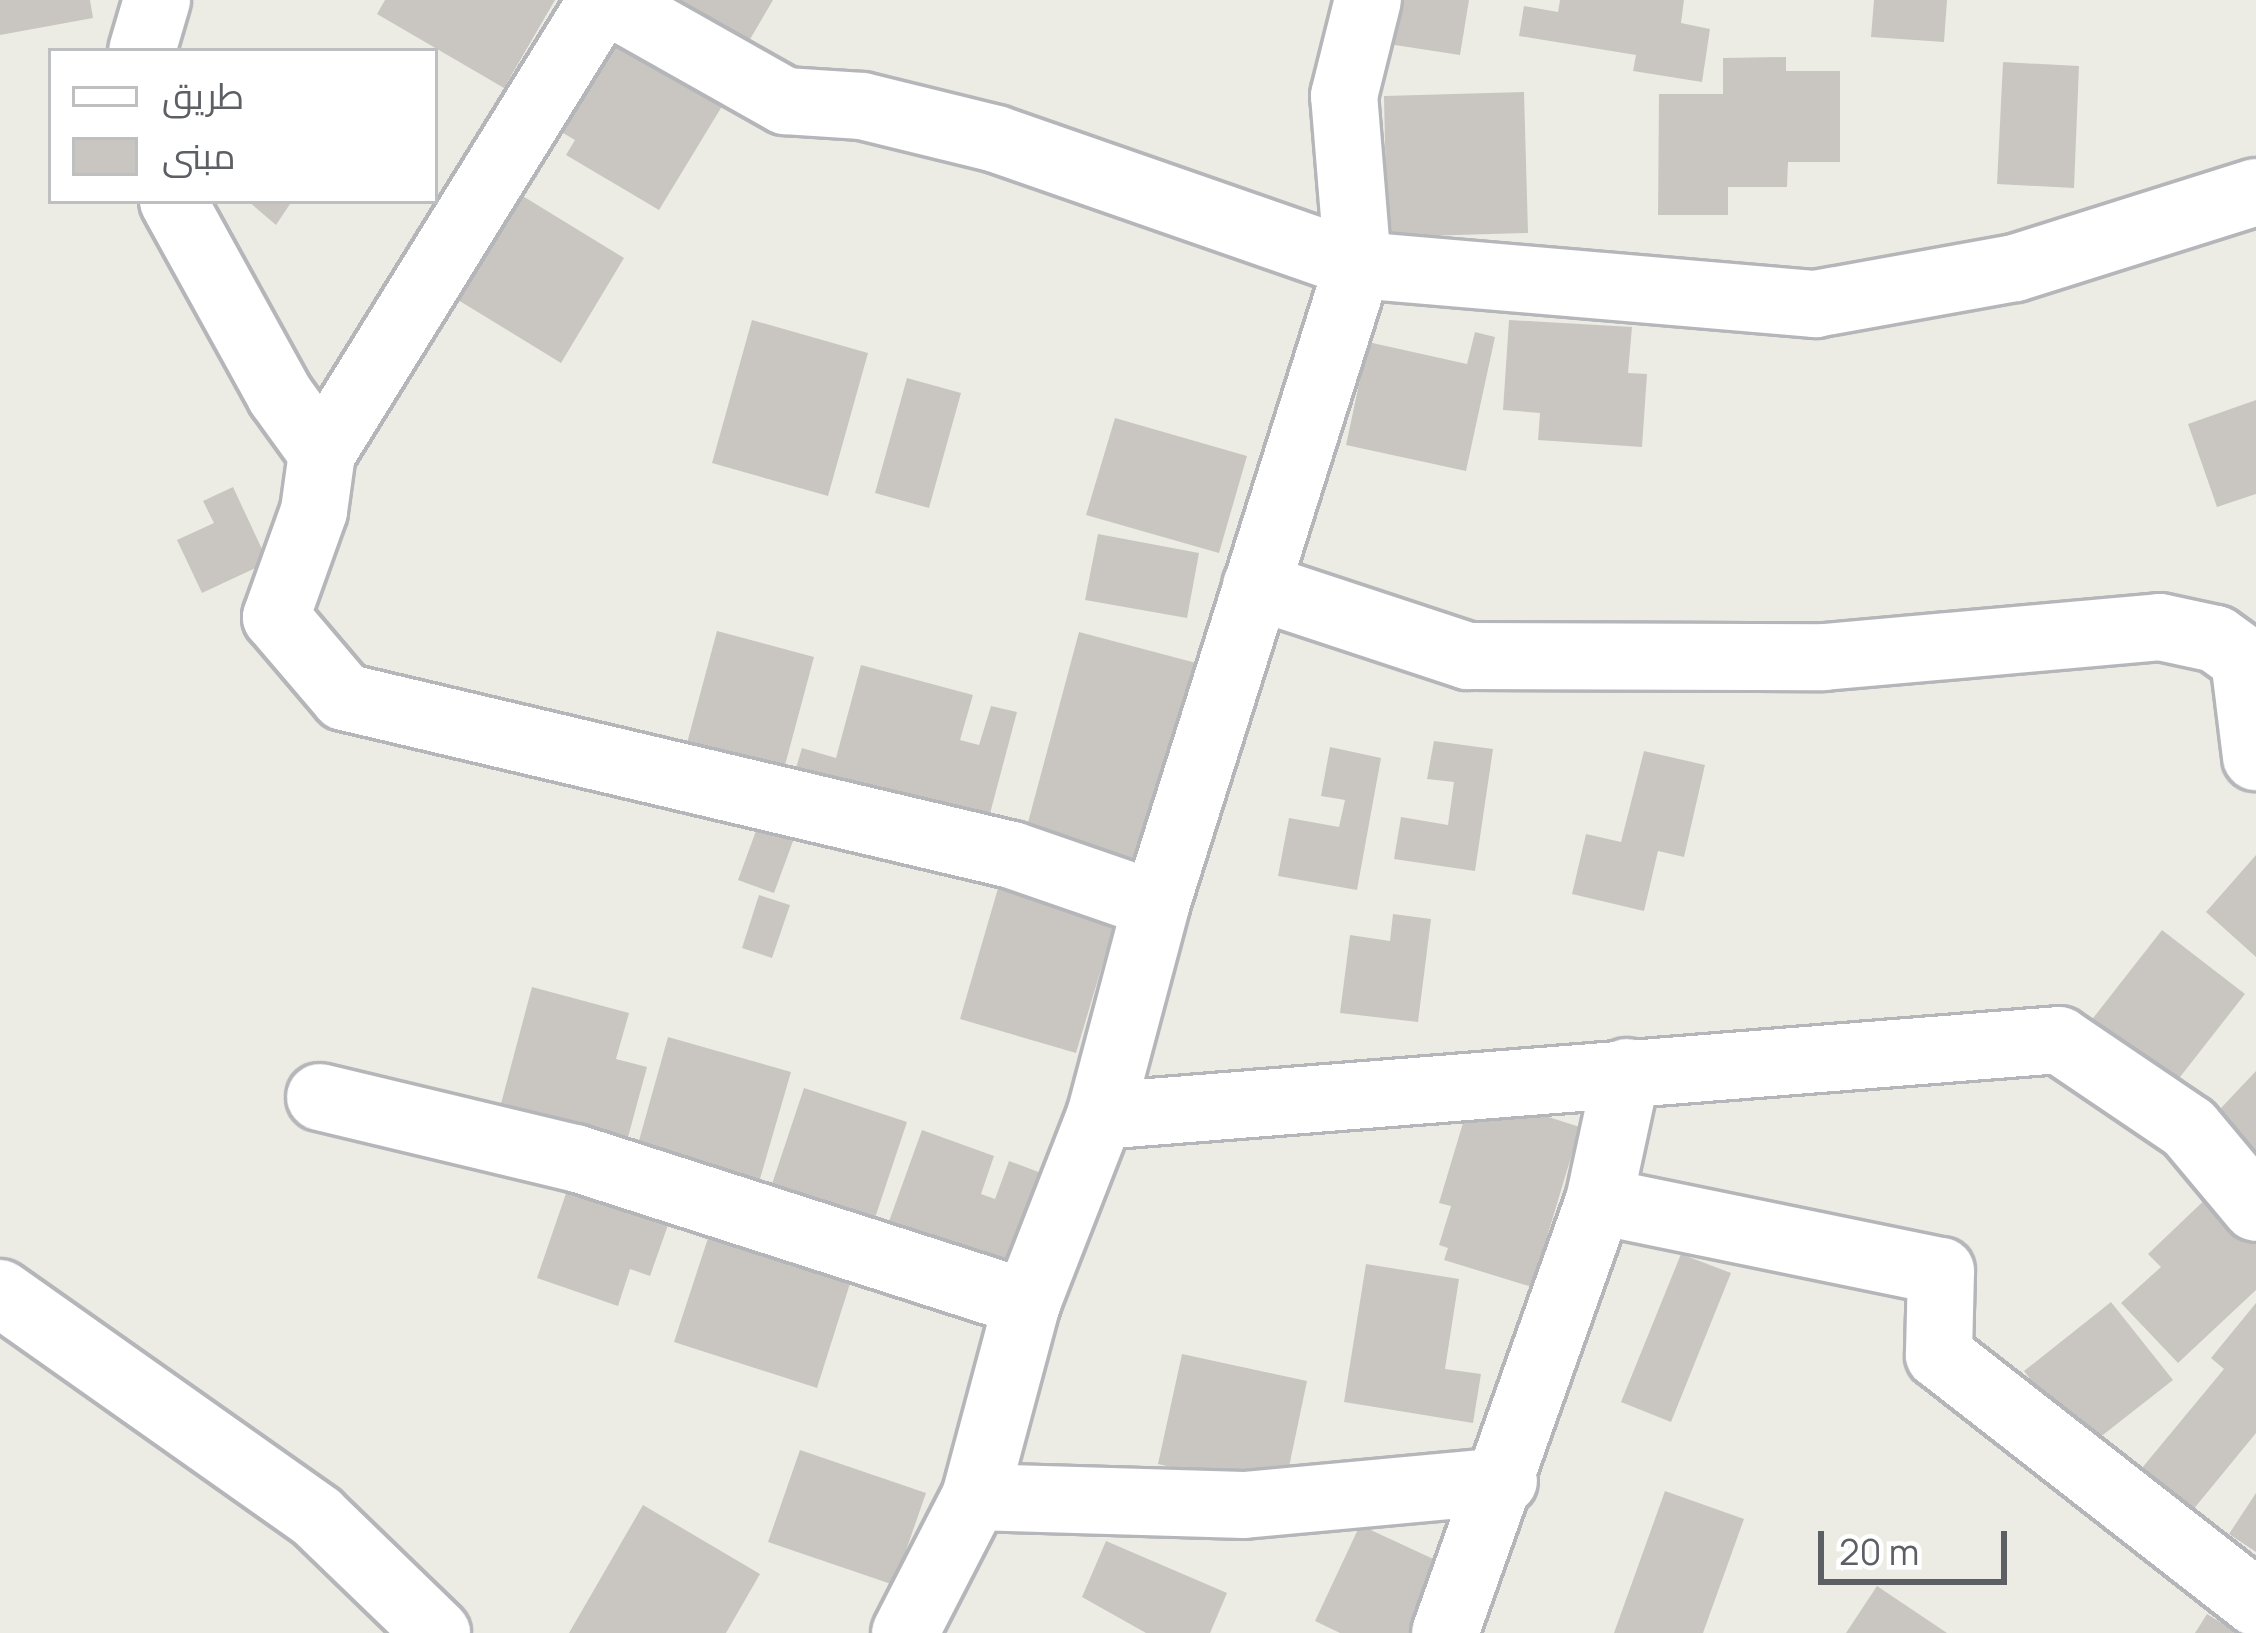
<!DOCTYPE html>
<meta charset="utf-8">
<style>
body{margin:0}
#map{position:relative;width:2256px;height:1633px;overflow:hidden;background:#edece4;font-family:Manrope,Cairo,sans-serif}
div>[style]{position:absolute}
.building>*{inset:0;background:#c9c6c1}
.roads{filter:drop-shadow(3px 0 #b5b6ba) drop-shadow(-3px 0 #b5b6ba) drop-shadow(0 3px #b5b6ba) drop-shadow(0 -3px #b5b6ba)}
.street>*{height:66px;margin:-33px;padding:0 33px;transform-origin:33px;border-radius:33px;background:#fff}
span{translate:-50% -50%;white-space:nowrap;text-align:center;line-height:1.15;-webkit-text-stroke:10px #fff;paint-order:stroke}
.legend{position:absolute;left:48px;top:48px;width:390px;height:156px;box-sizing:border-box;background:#fff;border:3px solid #bebfc1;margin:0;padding:15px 21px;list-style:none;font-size:36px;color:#5c5f63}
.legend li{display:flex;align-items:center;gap:24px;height:60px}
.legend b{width:60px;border:3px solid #bebfc1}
.scale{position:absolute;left:1818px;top:1531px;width:189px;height:54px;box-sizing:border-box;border:6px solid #5c5f63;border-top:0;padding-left:15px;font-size:36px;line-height:42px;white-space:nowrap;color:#5c5f63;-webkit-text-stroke:9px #fff;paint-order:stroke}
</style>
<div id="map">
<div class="building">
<div style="clip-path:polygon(0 0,90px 0,93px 18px,0 35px)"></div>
<div style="clip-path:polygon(385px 0,555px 0,504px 88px,377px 14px)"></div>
<div style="clip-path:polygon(678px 0,773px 0,749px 41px)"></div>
<div style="clip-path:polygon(1381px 0,1469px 0,1460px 55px,1375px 42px)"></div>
<div style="clip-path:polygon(1560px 0,1684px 0,1681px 23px,1710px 29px,1702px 82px,1633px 71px,1636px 55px,1519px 36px,1524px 6px,1558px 12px)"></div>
<div style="clip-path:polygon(1874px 0,1947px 0,1944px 42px,1871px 37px)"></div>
<div style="clip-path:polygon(602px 30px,724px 103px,659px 210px,566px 155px,575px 140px,546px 123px)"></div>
<div style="clip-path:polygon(1786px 57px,1786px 71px,1840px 71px,1840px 162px,1788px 162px,1787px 187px,1728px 187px,1728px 215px,1658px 215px,1659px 94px,1723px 94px,1723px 58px)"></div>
<div style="clip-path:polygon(2003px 62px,2079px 66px,2074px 188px,1997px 184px)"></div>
<div style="clip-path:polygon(1524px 92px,1528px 233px,1387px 237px,1384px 96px)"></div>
<div style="clip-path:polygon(521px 195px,624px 258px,561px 363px,458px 300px)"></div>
<div style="clip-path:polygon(248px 201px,292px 201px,276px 225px)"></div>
<div style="clip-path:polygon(752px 320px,868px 353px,828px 496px,712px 463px)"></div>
<div style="clip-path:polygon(1509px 320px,1632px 327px,1628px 373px,1647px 374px,1642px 447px,1538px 440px,1540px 413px,1503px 410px)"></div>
<div style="clip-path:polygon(1475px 332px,1495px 337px,1466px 471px,1346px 445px,1368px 342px,1467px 364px)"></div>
<div style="clip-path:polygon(907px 378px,961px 393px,929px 508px,875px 493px)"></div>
<div style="clip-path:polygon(2256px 400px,2256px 494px,2217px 507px,2188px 424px)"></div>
<div style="clip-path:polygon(1115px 418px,1247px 456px,1219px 553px,1086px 515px)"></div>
<div style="clip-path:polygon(233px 487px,268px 562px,202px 593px,177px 540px,214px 523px,203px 501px)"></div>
<div style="clip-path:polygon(1098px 534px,1199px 553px,1187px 618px,1085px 600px)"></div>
<div style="clip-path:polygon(717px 631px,814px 657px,780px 784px,683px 758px)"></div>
<div style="clip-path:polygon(1079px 632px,1200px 664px,1142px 877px,1022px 845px)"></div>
<div style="clip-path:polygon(861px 665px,973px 695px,960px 740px,979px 745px,991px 706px,1017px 712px,983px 840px,790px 788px,802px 748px,836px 758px)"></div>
<div style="clip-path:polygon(1434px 741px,1493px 749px,1475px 871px,1394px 859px,1401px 817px,1448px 825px,1454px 782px,1427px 779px)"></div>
<div style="clip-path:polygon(1330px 747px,1381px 758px,1357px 890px,1278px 876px,1289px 818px,1339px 827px,1345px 800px,1321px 796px)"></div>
<div style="clip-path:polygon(1644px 751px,1705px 765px,1684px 857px,1658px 851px,1644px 911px,1572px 894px,1586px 834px,1621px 842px)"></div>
<div style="clip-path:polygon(764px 809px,800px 822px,774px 893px,738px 880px)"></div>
<div style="clip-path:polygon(2256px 855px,2256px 957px,2206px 912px)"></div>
<div style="clip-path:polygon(1001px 878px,1118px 912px,1076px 1053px,960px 1019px)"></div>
<div style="clip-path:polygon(759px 895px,790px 905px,772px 958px,742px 948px)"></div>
<div style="clip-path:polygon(1393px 914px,1431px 919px,1418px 1022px,1340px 1013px,1350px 935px,1390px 941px)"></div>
<div style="clip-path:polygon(2162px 930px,2245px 994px,2173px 1086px,2090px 1022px)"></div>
<div style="clip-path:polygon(532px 987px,629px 1013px,616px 1059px,647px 1067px,621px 1163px,494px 1130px)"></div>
<div style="clip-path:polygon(668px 1037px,791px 1072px,755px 1196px,633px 1162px)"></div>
<div style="clip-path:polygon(2256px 1071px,2256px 1178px,2203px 1127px)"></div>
<div style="clip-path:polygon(804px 1088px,907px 1122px,868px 1239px,765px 1205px)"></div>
<div style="clip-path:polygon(1472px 1093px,1580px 1127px,1532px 1287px,1444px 1260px,1448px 1248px,1439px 1245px,1451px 1206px,1439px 1203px)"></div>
<div style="clip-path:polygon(922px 1130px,994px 1156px,981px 1194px,995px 1199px,1009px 1161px,1044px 1174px,1005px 1282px,883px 1238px)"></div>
<div style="clip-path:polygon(573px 1173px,674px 1208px,650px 1276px,630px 1269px,618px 1306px,537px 1278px)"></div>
<div style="clip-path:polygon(2214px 1191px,2256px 1236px,2256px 1290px,2178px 1363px,2121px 1303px,2161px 1267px,2148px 1254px)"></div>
<div style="clip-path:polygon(711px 1229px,853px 1274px,817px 1388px,674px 1342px)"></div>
<div style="clip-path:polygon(1681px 1254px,1731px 1273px,1671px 1422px,1621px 1402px)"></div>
<div style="clip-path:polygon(1366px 1264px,1459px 1279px,1445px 1369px,1481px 1374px,1473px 1423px,1344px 1402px)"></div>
<div style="clip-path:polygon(2111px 1302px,2173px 1380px,2085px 1449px,2024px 1371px)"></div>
<div style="clip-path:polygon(2256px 1303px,2256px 1433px,2183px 1522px,2132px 1480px,2224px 1369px,2211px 1358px)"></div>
<div style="clip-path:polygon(1182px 1354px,1307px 1381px,1284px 1491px,1158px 1464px)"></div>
<div style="clip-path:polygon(800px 1450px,926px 1493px,894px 1585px,768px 1542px)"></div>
<div style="clip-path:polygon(1665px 1491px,1744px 1519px,1703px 1633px,1614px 1633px)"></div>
<div style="clip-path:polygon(2256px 1493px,2256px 1552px,2229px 1534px)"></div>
<div style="clip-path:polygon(643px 1505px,760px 1574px,726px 1633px,569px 1633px)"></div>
<div style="clip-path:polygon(1360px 1525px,1442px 1563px,1409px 1633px,1340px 1633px,1315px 1621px)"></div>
<div style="clip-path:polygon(1106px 1541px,1227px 1593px,1210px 1633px,1146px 1633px,1082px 1597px)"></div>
<div style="clip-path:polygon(1877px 1586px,1947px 1633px,1846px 1633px)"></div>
<div style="clip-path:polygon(2207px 1614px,2238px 1633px,2195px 1633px)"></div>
</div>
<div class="roads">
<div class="street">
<div style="left:606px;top:0;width:206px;rotate:29.4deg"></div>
<div style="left:785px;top:101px;width:77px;rotate:3.7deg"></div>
<div style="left:862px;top:106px;width:138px;rotate:13.8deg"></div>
<div style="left:996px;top:139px;width:383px;rotate:19.2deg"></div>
<div style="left:1358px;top:265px;width:459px;rotate:4.9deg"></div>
<div style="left:1815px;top:304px;width:203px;rotate:-10.2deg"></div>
<div style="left:2015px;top:268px;width:253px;rotate:-17.5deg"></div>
<div style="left:142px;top:51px;width:53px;rotate:-73.6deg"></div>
<div style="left:173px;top:201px;width:222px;rotate:61.1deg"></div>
<div style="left:280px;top:395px;width:72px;rotate:54.1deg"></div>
<div style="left:322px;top:453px;width:59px;rotate:97.9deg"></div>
<div style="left:314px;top:511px;width:113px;rotate:109.7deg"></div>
<div style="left:276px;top:617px;width:105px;rotate:49.6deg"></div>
<div style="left:344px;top:697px;width:686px;rotate:13.31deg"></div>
<div style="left:1012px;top:855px;width:152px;rotate:19.1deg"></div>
<div style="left:322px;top:453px;width:533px;rotate:-58.28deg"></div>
<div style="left:1256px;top:586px;width:223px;rotate:18.3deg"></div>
<div style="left:1468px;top:656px;width:356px;rotate:0.2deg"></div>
<div style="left:1824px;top:657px;width:337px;rotate:-5.1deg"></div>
<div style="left:2160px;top:627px;width:57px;rotate:12.1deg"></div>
<div style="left:2216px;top:639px;width:34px;rotate:36deg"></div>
<div style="left:2244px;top:659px;width:99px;rotate:83deg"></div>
<div style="left:320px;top:1097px;width:262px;rotate:13.5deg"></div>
<div style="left:575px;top:1158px;width:475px;rotate:17.8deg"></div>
<div style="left:1100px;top:1116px;width:962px;rotate:-4.53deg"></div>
<div style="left:2059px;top:1040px;width:157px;rotate:34.1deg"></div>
<div style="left:2189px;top:1128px;width:104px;rotate:50.1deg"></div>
<div style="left:1599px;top:1201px;width:349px;rotate:11.6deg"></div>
<div style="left:1941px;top:1271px;width:84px;rotate:91.4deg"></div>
<div style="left:1939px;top:1355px;width:402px;rotate:38deg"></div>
<div style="left:0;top:1293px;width:388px;rotate:35.2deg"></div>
<div style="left:317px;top:1517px;width:167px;rotate:44deg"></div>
<div style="left:975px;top:1497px;width:269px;rotate:1.7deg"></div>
<div style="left:1244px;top:1505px;width:261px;rotate:-5.3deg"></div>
<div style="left:905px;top:1633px;width:153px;rotate:-62.8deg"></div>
<div style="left:975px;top:1497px;width:201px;rotate:-75deg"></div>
<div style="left:1027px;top:1303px;width:201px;rotate:-68.7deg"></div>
<div style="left:1100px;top:1116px;width:218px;rotate:-75.1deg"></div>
<div style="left:1156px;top:905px;width:671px;rotate:-72.48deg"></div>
<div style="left:1358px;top:265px;width:170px;rotate:-94.7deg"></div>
<div style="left:1344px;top:96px;width:99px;rotate:-76deg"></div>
<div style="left:1445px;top:1633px;width:459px;rotate:-70.4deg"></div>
<div style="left:1599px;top:1201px;width:132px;rotate:-77.8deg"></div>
</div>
</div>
<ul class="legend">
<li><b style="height:15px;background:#fff"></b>طريق</li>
<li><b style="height:33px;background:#c9c6c1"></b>مبنى</li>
</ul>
<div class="scale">20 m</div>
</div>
